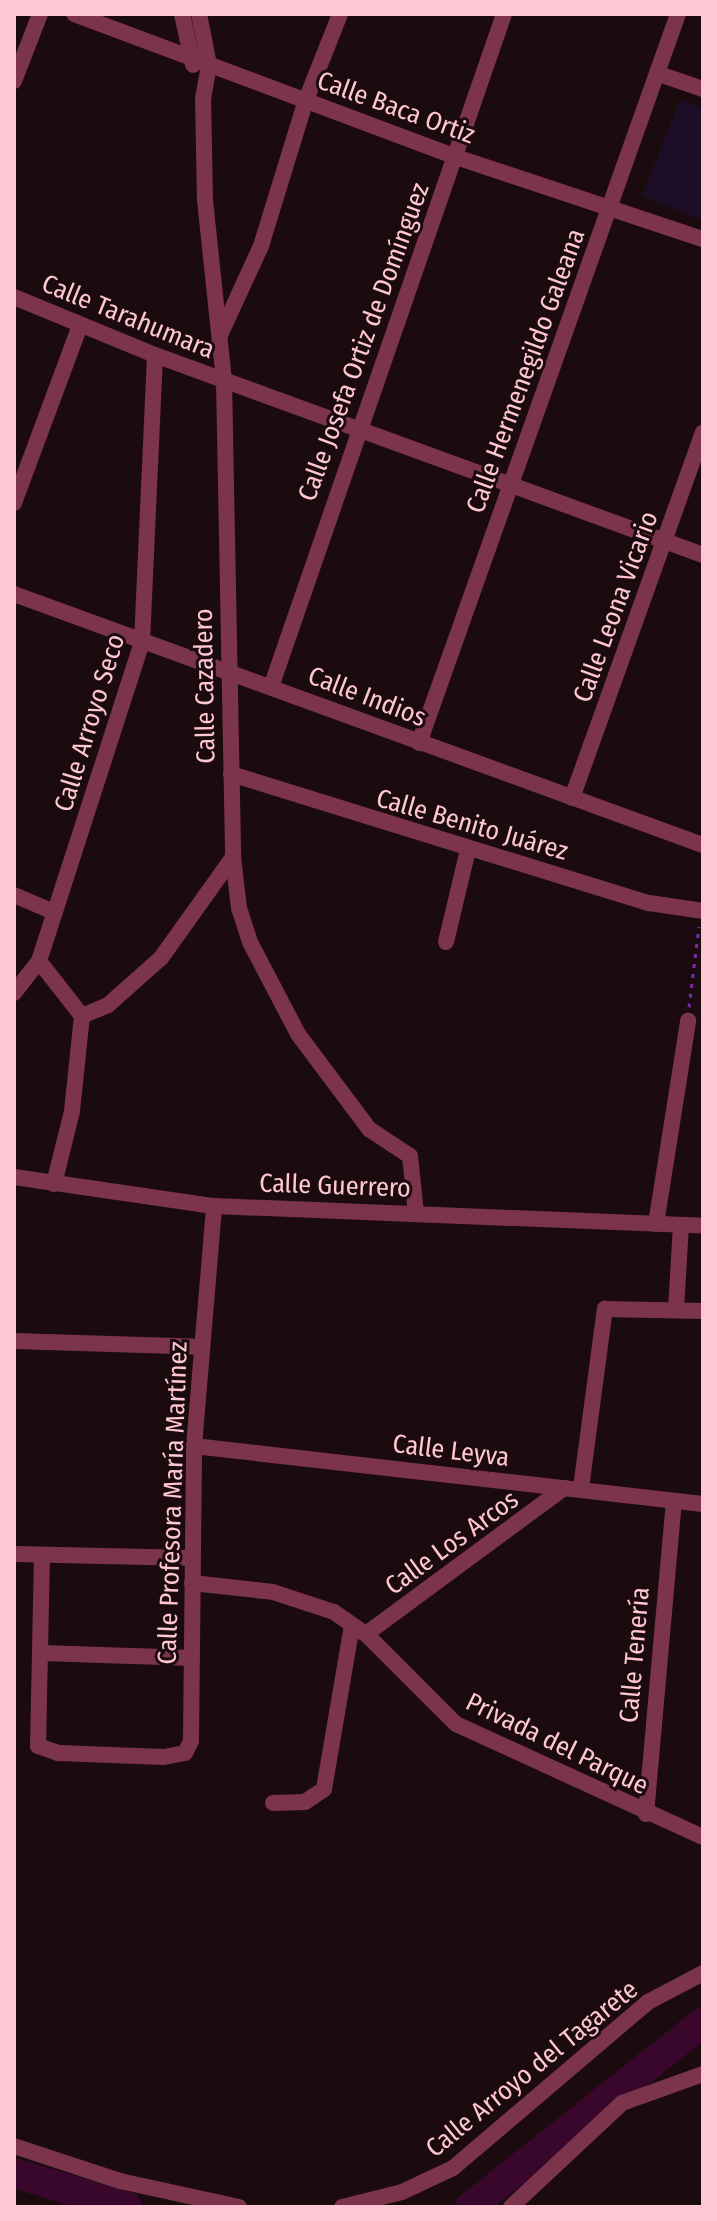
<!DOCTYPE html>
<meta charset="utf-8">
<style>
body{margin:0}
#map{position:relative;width:717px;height:2221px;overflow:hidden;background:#1c0b0e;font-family:"Fira Sans Condensed",sans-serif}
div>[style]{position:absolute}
.green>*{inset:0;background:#1c0e26}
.river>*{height:30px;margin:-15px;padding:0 15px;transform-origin:15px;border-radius:15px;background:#39072b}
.path>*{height:3px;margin-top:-1.5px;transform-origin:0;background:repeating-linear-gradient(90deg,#772aaf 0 4px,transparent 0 10px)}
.street>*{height:16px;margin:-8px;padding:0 8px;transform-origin:8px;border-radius:8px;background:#7c344c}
span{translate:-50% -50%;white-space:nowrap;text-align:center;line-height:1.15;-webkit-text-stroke:6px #1c0b0e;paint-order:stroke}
.street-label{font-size:26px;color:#ffc6d4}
.frame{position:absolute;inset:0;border:16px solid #ffc6d4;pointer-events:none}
</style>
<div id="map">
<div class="green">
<div style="clip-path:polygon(680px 100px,703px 108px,703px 220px,642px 196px)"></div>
</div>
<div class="river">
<div style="left:14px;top:2173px;width:118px;rotate:16.7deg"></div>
<div style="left:470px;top:2207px;width:298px;rotate:-38.4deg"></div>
</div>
<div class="path">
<div style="left:689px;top:1007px;width:81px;rotate:-82.9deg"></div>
</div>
<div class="street">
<div style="left:74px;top:14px;width:408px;rotate:20.5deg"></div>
<div style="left:456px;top:157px;width:260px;rotate:18.4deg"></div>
<div style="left:182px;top:14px;width:52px;rotate:77.8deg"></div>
<div style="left:199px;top:14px;width:52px;rotate:78.9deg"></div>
<div style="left:209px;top:65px;width:34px;rotate:100deg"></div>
<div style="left:203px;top:98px;width:102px;rotate:88.9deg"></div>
<div style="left:205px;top:200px;width:182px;rotate:84deg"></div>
<div style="left:224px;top:381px;width:476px;rotate:88.9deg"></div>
<div style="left:233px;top:857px;width:51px;rotate:83.3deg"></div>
<div style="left:239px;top:908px;width:38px;rotate:72deg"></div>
<div style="left:251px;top:944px;width:102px;rotate:62.4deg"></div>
<div style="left:298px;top:1034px;width:119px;rotate:53.2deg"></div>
<div style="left:369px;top:1129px;width:49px;rotate:33.4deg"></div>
<div style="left:410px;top:1156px;width:57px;rotate:84deg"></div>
<div style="left:659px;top:74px;width:46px;rotate:18.8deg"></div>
<div style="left:14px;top:81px;width:72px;rotate:-68.8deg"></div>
<div style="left:14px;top:297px;width:152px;rotate:22.4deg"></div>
<div style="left:155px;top:355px;width:583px;rotate:20.05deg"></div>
<div style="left:221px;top:333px;width:96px;rotate:-65.3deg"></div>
<div style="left:261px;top:246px;width:153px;rotate:-72.9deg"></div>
<div style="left:306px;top:100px;width:92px;rotate:-68.4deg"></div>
<div style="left:14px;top:503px;width:189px;rotate:-69.6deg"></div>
<div style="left:14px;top:594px;width:733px;rotate:20.02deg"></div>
<div style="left:271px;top:687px;width:712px;rotate:-70.9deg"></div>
<div style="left:419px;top:743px;width:774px;rotate:-70.44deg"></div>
<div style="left:231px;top:774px;width:437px;rotate:17.2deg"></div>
<div style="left:649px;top:903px;width:55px;rotate:8.4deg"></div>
<div style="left:572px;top:798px;width:388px;rotate:-70.3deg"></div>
<div style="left:14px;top:895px;width:43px;rotate:23deg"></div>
<div style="left:446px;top:942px;width:95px;rotate:-76.6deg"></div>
<div style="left:39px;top:961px;width:70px;rotate:52deg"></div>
<div style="left:14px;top:993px;width:41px;rotate:-52deg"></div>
<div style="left:39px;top:961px;width:335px;rotate:-72.1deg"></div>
<div style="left:142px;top:642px;width:287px;rotate:-87.4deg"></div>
<div style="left:14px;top:1177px;width:202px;rotate:8.3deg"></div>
<div style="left:214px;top:1206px;width:489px;rotate:2.3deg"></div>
<div style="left:54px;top:1184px;width:75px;rotate:-76.1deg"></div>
<div style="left:72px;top:1111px;width:96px;rotate:-84deg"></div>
<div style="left:82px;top:1016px;width:28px;rotate:-23deg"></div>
<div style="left:108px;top:1005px;width:71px;rotate:-41.6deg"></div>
<div style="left:161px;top:958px;width:124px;rotate:-54.5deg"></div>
<div style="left:656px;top:1224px;width:206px;rotate:-81deg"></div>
<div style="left:676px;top:1309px;width:83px;rotate:-86.6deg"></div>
<div style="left:14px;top:1341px;width:186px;rotate:1.8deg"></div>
<div style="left:194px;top:1446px;width:512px;rotate:6.5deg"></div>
<div style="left:581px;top:1488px;width:181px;rotate:-82.4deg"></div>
<div style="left:605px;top:1309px;width:98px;rotate:1.2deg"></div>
<div style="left:14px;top:1554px;width:177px;rotate:1.3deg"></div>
<div style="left:42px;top:1555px;width:191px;rotate:91.2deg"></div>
<div style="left:38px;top:1746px;width:21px;rotate:19deg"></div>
<div style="left:58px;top:1753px;width:106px;rotate:2.2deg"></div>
<div style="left:164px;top:1757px;width:21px;rotate:-11deg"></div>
<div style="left:185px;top:1753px;width:13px;rotate:-63deg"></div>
<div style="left:191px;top:1741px;width:295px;rotate:-89.4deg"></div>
<div style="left:194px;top:1446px;width:241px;rotate:-85.2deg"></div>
<div style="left:192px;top:1583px;width:81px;rotate:6.3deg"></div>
<div style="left:273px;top:1592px;width:64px;rotate:18.2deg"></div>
<div style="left:334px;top:1612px;width:39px;rotate:35deg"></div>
<div style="left:366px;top:1634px;width:127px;rotate:45deg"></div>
<div style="left:456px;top:1724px;width:272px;rotate:24.6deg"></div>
<div style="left:366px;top:1634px;width:246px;rotate:-36.4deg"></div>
<div style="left:42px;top:1653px;width:150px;rotate:1.9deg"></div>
<div style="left:273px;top:1803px;width:32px;rotate:-2deg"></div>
<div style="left:305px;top:1802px;width:23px;rotate:-34deg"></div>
<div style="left:324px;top:1789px;width:166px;rotate:-80.3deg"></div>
<div style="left:646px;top:1814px;width:314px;rotate:-84.9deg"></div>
<div style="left:14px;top:2146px;width:112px;rotate:18.3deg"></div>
<div style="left:120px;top:2181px;width:122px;rotate:12.3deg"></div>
<div style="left:342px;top:2207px;width:62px;rotate:-14deg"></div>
<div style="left:402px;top:2192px;width:56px;rotate:-25.2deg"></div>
<div style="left:453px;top:2168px;width:256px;rotate:-40.4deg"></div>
<div style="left:648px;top:2002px;width:62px;rotate:-27.8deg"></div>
<div style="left:511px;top:2207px;width:152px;rotate:-43.1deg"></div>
<div style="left:622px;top:2103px;width:86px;rotate:-19.7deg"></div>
</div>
<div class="street-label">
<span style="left:396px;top:108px;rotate:20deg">Calle Baca Ortiz</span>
<span style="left:128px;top:317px;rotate:22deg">Calle Tarahumara</span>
<span style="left:364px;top:342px;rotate:-70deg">Calle Josefa Ortiz de Domínguez</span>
<span style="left:526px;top:371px;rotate:-70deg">Calle Hermenegildo Galeana</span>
<span style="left:616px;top:607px;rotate:-70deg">Calle Leona Vicario</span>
<span style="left:205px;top:686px;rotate:-91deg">Calle Cazadero</span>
<span style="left:367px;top:697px;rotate:21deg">Calle Indios</span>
<span style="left:90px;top:723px;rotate:-73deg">Calle Arroyo Seco</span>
<span style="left:472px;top:825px;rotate:16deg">Calle Benito Juárez</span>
<span style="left:335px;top:1186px;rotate:2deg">Calle Guerrero</span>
<span style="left:451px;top:1451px;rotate:7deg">Calle Leyva</span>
<span style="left:173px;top:1503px;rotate:-88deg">Calle Profesora María Martínez</span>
<span style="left:452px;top:1543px;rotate:-36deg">Calle Los Arcos</span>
<span style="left:635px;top:1655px;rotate:-85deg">Calle Tenería</span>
<span style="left:557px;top:1744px;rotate:26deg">Privada del Parque</span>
<span style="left:532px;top:2069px;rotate:-39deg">Calle Arroyo del Tagarete</span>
</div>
<div class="frame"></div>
</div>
